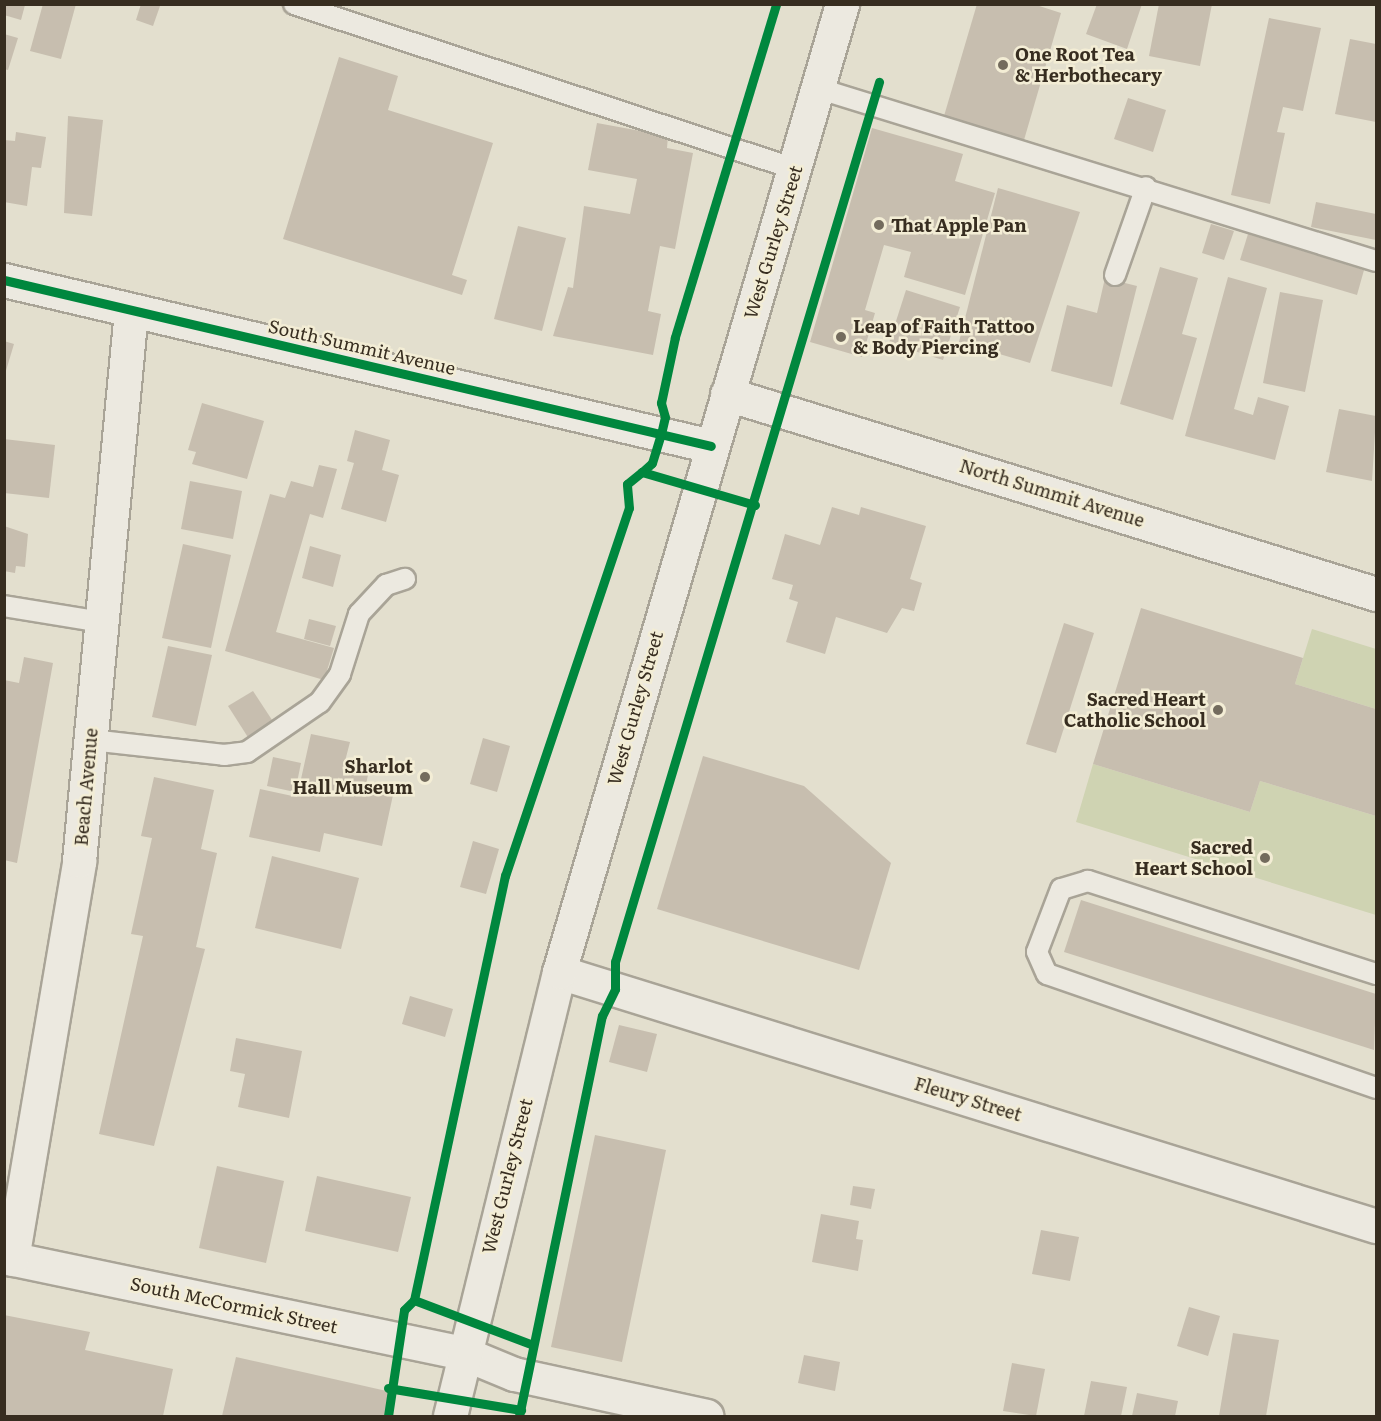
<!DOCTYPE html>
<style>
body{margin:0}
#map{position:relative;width:1381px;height:1421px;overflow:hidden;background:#e3dfce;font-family:Literata,serif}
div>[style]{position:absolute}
.green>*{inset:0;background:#cfd3b2}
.building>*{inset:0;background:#c7beaf}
.roads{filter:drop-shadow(2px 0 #a9a497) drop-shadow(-2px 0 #a9a497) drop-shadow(0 2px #a9a497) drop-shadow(0 -2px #a9a497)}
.lane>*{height:20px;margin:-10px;padding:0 10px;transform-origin:10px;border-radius:10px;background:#ece9e0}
.street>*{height:33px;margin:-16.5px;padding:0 16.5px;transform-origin:16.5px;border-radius:16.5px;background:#ece9e0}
.secondary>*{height:33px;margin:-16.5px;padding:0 16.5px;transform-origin:16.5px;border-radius:16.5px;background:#ece9e0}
.cycleway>*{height:9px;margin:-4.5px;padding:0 4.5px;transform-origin:4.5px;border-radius:4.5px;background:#00873e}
.dots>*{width:16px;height:16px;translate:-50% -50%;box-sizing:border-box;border:3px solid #f3edd5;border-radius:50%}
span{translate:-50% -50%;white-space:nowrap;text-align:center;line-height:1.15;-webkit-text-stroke:5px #f3edd5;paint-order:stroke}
.poi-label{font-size:18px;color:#372d20;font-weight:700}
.left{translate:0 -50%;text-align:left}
.right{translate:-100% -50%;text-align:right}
.street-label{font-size:18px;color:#372d20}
.frame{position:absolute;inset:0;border:6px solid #372d20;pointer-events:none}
</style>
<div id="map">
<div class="green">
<div style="clip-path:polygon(1312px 629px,1376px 649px,1376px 709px,1295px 684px)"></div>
<div style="clip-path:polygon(1093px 764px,1250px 812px,1260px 781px,1376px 816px,1376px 915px,1076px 822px)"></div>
</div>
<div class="building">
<div style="clip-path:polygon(43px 4px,76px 4px,61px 59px,30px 51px)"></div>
<div style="clip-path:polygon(141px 4px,160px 6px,153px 26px,136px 20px)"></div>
<div style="clip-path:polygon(977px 4px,1033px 4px,1061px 13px,1024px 140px,944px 116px)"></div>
<div style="clip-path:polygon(1097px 4px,1142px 4px,1127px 49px,1086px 34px)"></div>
<div style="clip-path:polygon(1159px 4px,1212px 4px,1200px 66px,1149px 56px)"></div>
<div style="clip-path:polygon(4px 5px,25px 5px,21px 20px,4px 15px)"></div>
<div style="clip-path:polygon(1269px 18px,1321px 28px,1303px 111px,1283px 107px,1277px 132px,1285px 133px,1270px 204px,1231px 195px)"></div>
<div style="clip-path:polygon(4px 34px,18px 38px,8px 70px,4px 69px)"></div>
<div style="clip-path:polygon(1350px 39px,1376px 44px,1376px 122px,1335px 114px)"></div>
<div style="clip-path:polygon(339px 57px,398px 76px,388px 110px,493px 143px,452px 275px,467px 280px,462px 295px,283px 239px)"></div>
<div style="clip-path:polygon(1128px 98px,1166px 110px,1153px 152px,1114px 139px)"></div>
<div style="clip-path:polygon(68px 116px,103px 120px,92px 216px,64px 213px)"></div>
<div style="clip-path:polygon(597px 123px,668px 136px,667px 148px,693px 153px,675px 249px,660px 246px,648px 311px,661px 314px,653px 355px,553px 336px,568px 287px,573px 288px,584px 206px,630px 214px,637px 179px,588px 170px)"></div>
<div style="clip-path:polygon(872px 128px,963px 154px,955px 181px,995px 193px,965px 295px,904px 277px,911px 252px,884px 245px,865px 310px,875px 313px,862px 357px,810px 342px)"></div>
<div style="clip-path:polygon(16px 132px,46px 137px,41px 168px,32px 167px,27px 206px,4px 202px,4px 140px,15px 141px)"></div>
<div style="clip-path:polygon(998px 188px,1080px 212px,1030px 363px,959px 342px)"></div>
<div style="clip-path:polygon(1316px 202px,1376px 214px,1376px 240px,1311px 227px)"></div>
<div style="clip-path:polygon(1211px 224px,1234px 231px,1224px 260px,1202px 253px)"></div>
<div style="clip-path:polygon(518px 226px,566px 238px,542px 331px,494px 319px)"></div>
<div style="clip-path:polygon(1248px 234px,1364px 270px,1357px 295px,1240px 260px)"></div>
<div style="clip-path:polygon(1160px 267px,1198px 278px,1182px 334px,1197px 338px,1173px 420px,1120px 404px)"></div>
<div style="clip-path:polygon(1228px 277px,1267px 288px,1234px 409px,1253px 415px,1258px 397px,1289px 406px,1275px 460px,1185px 436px)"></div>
<div style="clip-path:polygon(1105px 278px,1137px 286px,1112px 387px,1051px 371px,1067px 305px,1097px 313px)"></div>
<div style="clip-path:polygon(906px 290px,960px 307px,943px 360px,889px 343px)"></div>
<div style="clip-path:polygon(1280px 292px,1323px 300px,1305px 392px,1263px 383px)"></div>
<div style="clip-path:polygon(4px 341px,14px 344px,5px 374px,4px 374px)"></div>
<div style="clip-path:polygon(202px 403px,264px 421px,247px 479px,192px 464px,196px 452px,188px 450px)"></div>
<div style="clip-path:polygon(1339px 409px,1376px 416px,1372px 481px,1326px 472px)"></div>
<div style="clip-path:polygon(355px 430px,390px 440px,382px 470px,399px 475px,386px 522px,341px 509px,354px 463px,347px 461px)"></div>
<div style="clip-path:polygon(4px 439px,55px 445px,49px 498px,4px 493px)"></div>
<div style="clip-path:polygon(319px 465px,337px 469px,323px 518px,310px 514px,276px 632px,334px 648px,324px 680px,225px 651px,270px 494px,285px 498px,291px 481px,313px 487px)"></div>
<div style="clip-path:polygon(190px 481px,242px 491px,233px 539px,181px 529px)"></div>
<div style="clip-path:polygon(832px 507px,859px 515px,861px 507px,926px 526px,910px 579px,922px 583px,914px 611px,902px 608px,887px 633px,836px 617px,825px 654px,786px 642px,798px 602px,789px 599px,793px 585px,772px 579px,785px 534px,820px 545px)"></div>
<div style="clip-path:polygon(4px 526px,28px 534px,25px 567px,16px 566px,15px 573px,4px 571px)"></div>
<div style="clip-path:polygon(183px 544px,231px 555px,211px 648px,162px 638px)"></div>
<div style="clip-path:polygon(310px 546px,341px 555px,333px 587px,302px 578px)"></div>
<div style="clip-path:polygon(1141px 608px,1303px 658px,1295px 684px,1376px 709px,1376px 816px,1260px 781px,1250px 812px,1093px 764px)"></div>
<div style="clip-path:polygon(309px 619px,336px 626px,330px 646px,304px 639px)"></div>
<div style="clip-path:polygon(1064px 623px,1094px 633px,1056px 753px,1026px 744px)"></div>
<div style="clip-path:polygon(168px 646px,212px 655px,196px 726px,152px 717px)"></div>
<div style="clip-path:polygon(24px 657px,53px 663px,17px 863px,4px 860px,4px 680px,19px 683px)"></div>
<div style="clip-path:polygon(253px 691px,276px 726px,251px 742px,228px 706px)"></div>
<div style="clip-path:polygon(311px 734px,350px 742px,343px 769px,368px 775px,365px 789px,393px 795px,382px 846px,324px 833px,320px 852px,249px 837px,260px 789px,297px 797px)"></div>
<div style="clip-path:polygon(483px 738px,510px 746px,497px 792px,470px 784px)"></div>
<div style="clip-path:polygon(703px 756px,804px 786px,891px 863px,859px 970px,657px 909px)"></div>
<div style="clip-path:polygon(273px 757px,301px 763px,295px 792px,267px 786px)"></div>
<div style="clip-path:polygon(154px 777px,214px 790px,201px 849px,217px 853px,196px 947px,205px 949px,154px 1146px,99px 1134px,143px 936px,131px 934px,152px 838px,141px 836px)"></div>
<div style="clip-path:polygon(473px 841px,499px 849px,486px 894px,460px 887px)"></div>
<div style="clip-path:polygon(272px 856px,359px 878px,341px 949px,255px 928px)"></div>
<div style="clip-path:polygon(1081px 900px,1376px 994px,1374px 1050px,1064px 952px)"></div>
<div style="clip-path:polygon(410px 996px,453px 1009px,445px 1037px,402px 1024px)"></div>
<div style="clip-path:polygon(619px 1025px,657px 1034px,647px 1072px,609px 1062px)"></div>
<div style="clip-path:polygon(236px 1038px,302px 1051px,289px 1118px,238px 1107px,245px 1074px,230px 1071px)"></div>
<div style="clip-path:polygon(595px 1135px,666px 1150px,622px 1362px,551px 1347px)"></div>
<div style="clip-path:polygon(217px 1166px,284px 1181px,266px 1263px,199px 1248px)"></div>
<div style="clip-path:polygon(317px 1176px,411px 1197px,398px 1252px,305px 1231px)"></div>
<div style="clip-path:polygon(853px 1186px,875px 1189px,871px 1209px,850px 1205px)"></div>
<div style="clip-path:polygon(821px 1214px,859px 1221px,856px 1239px,863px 1240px,858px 1271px,812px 1262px)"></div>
<div style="clip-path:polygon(1041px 1230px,1079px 1237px,1070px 1281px,1032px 1274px)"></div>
<div style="clip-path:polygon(1189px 1307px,1220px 1316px,1208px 1356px,1177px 1346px)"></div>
<div style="clip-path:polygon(4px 1315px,90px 1332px,85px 1350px,173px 1369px,163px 1416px,4px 1416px)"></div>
<div style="clip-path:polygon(1233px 1333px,1279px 1340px,1266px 1416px,1219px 1416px)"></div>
<div style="clip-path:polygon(804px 1355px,840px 1362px,835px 1391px,798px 1383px)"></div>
<div style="clip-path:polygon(236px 1357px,391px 1392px,386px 1416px,222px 1416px)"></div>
<div style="clip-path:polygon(1012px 1363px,1045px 1369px,1036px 1416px,1003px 1411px)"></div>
<div style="clip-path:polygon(1091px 1381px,1127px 1387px,1121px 1416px,1084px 1416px)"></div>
<div style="clip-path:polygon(1137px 1393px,1178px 1401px,1175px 1416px,1132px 1416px)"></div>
</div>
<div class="roads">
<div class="lane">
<div style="left:294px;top:4px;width:527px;rotate:18.23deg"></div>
<div style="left:820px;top:89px;width:582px;rotate:17.19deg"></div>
<div style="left:1115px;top:275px;width:93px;rotate:-70.6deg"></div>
<div style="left:4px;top:606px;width:99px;rotate:9.3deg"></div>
<div style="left:91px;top:740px;width:134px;rotate:6.4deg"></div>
<div style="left:224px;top:755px;width:23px;rotate:-7deg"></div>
<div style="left:247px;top:752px;width:88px;rotate:-34.4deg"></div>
<div style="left:320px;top:702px;width:34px;rotate:-54deg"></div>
<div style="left:340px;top:674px;width:63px;rotate:-72.4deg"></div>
<div style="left:359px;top:614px;width:40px;rotate:-47deg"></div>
<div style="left:386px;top:585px;width:20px;rotate:-18deg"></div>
<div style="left:1376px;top:974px;width:303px;rotate:-162.1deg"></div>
<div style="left:1088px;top:881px;width:28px;rotate:163deg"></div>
<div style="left:1061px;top:889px;width:67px;rotate:110.9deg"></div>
<div style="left:1037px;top:952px;width:24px;rotate:66deg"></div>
<div style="left:1047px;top:974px;width:348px;rotate:19.1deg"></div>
</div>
<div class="street">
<div style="left:4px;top:280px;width:726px;rotate:13.21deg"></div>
<div style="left:727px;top:394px;width:679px;rotate:17.13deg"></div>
<div style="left:559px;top:972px;width:856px;rotate:17.27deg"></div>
<div style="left:4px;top:1257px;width:469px;rotate:11.8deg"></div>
<div style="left:463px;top:1353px;width:55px;rotate:22.4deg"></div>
<div style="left:514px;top:1374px;width:197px;rotate:12.3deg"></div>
<div style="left:12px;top:1259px;width:404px;rotate:-80.4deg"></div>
<div style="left:79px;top:861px;width:552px;rotate:-84.6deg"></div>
</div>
<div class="secondary">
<div style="left:450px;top:1416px;width:457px;rotate:-76.2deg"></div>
<div style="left:559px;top:972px;width:1009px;rotate:-73.7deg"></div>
</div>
</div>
<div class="cycleway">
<div style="left:4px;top:280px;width:726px;rotate:13.21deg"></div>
<div style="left:755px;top:505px;width:118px;rotate:-163.7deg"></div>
<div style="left:642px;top:472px;width:13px;rotate:-42deg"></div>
<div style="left:652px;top:463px;width:30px;rotate:-73deg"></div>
<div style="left:661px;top:434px;width:17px;rotate:-77deg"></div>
<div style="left:665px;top:417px;width:15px;rotate:-106deg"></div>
<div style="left:661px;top:403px;width:67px;rotate:-78deg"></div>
<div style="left:675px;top:337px;width:348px;rotate:-73.1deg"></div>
<div style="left:414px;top:1300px;width:127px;rotate:20.7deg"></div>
<div style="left:388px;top:1388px;width:135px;rotate:9.4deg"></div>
<div style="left:388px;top:1416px;width:107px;rotate:-81.4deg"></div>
<div style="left:404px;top:1310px;width:14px;rotate:-45deg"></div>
<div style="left:414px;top:1300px;width:434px;rotate:-77.9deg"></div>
<div style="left:505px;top:876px;width:388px;rotate:-71.4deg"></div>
<div style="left:629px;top:508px;width:24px;rotate:-95deg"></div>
<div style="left:627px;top:484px;width:19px;rotate:-39deg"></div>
<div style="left:519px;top:1416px;width:409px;rotate:-78.3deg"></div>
<div style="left:602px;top:1016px;width:30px;rotate:-64deg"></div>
<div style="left:615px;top:989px;width:27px;rotate:-90deg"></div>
<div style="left:615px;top:962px;width:919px;rotate:-73.3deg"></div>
</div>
<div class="dots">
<div style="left:1003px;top:65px;background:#736b5d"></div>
<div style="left:879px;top:225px;background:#736b5d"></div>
<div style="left:841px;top:337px;background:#736b5d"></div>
<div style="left:1218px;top:710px;background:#736b5d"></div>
<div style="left:425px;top:777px;background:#736b5d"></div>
<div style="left:1265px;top:858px;background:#736b5d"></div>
</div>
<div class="poi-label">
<span class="left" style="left:1015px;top:65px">One Root Tea<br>&amp; Herbothecary</span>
<span class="left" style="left:891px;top:225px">That Apple Pan</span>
<span class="left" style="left:853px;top:337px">Leap of Faith Tattoo<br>&amp; Body Piercing</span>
<span class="right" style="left:1206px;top:710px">Sacred Heart<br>Catholic School</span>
<span class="right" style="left:413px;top:777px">Sharlot<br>Hall Museum</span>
<span class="right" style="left:1253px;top:858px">Sacred<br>Heart School</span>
</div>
<div class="street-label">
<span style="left:773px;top:242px;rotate:-73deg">West Gurley Street</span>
<span style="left:362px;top:347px;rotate:13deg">South Summit Avenue</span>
<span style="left:1052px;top:493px;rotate:17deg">North Summit Avenue</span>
<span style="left:635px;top:708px;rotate:-74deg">West Gurley Street</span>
<span style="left:86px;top:787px;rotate:-85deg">Beach Avenue</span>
<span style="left:968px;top:1099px;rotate:17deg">Fleury Street</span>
<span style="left:507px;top:1176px;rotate:-76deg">West Gurley Street</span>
<span style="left:234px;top:1305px;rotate:12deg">South McCormick Street</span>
</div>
<div class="frame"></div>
</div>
